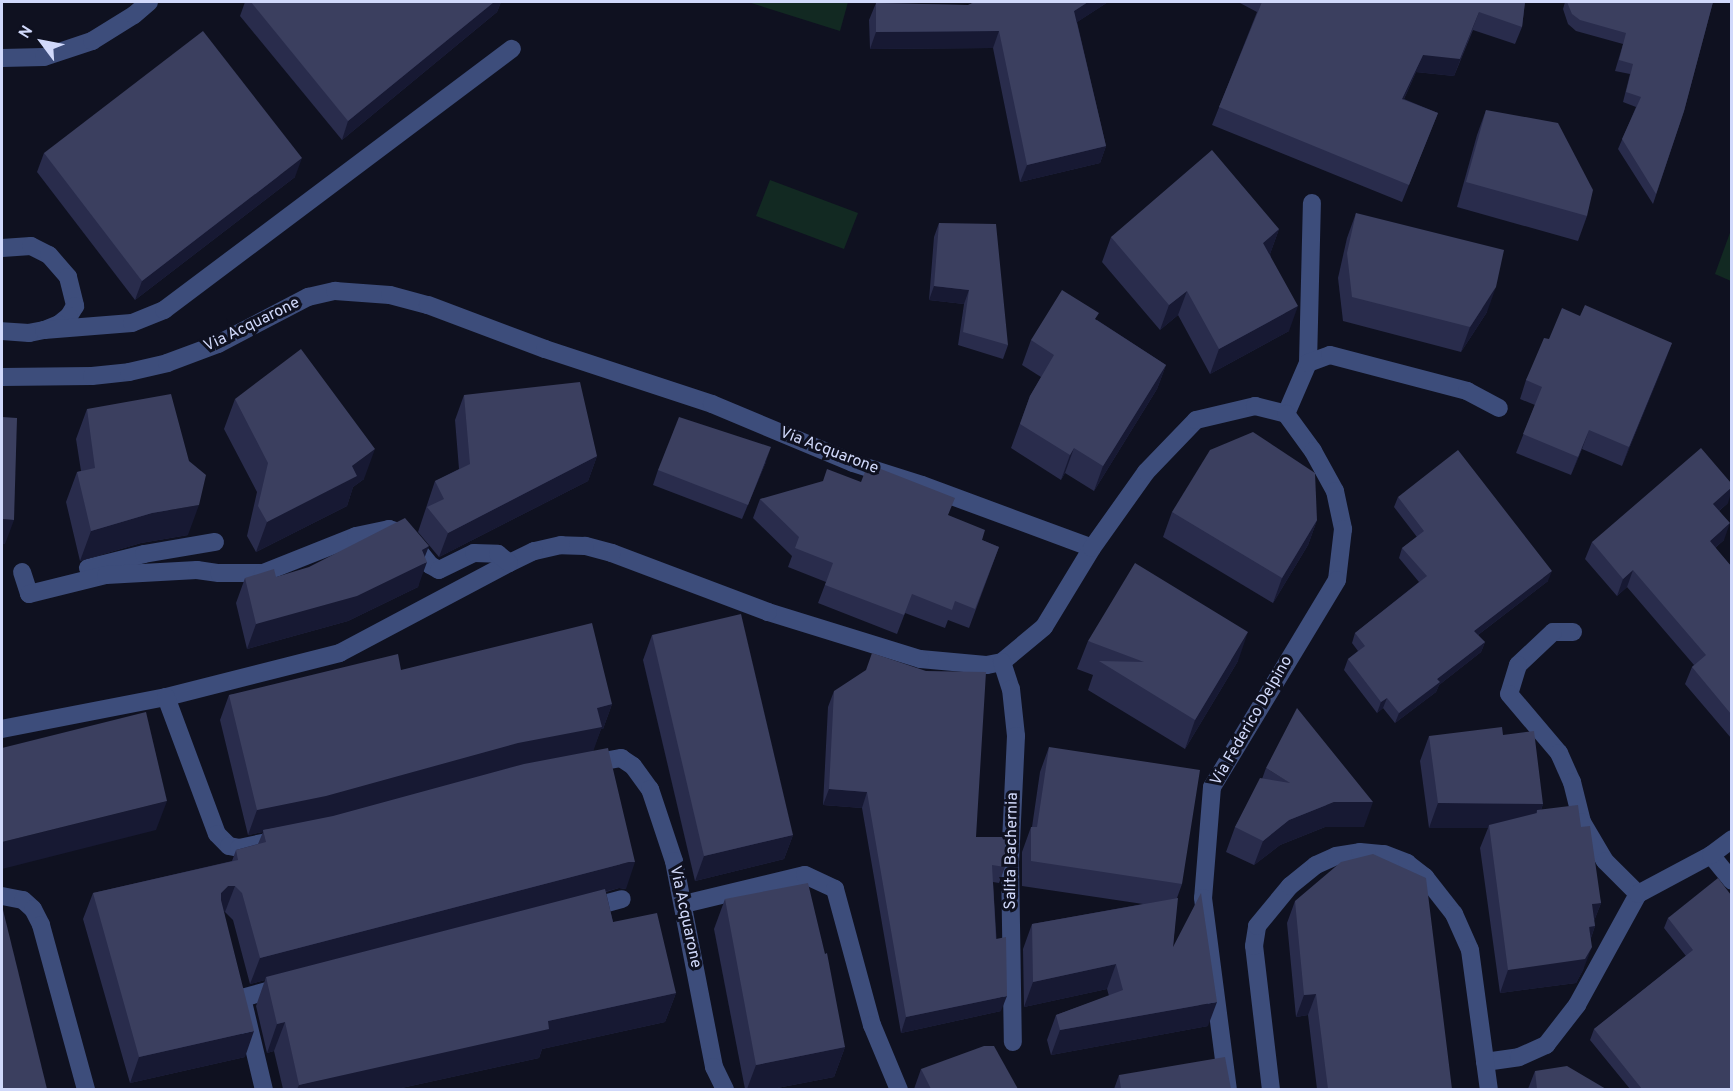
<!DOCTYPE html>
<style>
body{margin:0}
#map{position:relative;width:1733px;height:1091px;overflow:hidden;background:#0f1120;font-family:Overpass,sans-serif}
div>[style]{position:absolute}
.green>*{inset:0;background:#122922}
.minor>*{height:18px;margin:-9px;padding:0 9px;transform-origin:9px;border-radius:9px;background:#3d4d7b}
.wall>*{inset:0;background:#292c4c}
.shaded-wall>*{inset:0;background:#171933}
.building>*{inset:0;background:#3b3f5f}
span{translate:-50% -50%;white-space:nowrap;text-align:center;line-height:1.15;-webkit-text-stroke:6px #0f1120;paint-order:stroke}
.street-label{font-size:16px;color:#d1d9fb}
.frame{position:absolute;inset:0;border:3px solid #d1d9fb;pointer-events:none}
.north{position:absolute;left:12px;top:12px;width:60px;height:60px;-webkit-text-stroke:4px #0f1120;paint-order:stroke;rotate:302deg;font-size:16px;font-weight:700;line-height:24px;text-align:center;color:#d1d9fb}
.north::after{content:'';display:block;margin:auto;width:21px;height:27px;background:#d1d9fb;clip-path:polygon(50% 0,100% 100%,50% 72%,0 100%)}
</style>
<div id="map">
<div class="green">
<div style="clip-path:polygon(748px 2px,848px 2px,840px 31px)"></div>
<div style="clip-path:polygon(770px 180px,858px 213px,844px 249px,756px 216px)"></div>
<div style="clip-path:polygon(1731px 230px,1731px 281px,1715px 274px)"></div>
</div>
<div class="minor">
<div style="left:2px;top:58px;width:42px;rotate:-1.4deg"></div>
<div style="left:44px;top:57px;width:51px;rotate:-18.4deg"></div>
<div style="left:92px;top:41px;width:49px;rotate:-31.8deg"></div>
<div style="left:134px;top:15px;width:20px;rotate:-41deg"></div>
<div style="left:2px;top:248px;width:29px;rotate:-4deg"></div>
<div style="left:31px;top:246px;width:20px;rotate:27deg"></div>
<div style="left:49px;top:255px;width:29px;rotate:49deg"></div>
<div style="left:68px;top:277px;width:30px;rotate:76deg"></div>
<div style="left:75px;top:306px;width:12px;rotate:121deg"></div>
<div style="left:69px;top:316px;width:13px;rotate:141deg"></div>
<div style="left:59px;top:324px;width:16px;rotate:158deg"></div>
<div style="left:44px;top:330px;width:15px;rotate:169deg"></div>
<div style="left:29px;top:333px;width:27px;rotate:-176deg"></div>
<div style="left:44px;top:330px;width:88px;rotate:-4.5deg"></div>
<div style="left:132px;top:323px;width:35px;rotate:-22deg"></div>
<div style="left:164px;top:310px;width:435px;rotate:-36.9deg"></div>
<div style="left:1308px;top:363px;width:160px;rotate:-88.6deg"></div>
<div style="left:2px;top:377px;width:90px;rotate:-0.6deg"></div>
<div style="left:92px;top:376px;width:37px;rotate:-6deg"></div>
<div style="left:129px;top:372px;width:39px;rotate:-13deg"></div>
<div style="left:167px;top:363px;width:54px;rotate:-20.4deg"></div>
<div style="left:218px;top:344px;width:102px;rotate:-27.6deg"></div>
<div style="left:308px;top:297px;width:28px;rotate:-13deg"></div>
<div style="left:335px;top:291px;width:55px;rotate:4.2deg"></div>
<div style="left:390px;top:295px;width:39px;rotate:15deg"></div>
<div style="left:428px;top:305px;width:125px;rotate:20.6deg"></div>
<div style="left:545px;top:349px;width:176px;rotate:18.2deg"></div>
<div style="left:712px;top:404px;width:153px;rotate:22.7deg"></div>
<div style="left:853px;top:463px;width:72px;rotate:17.7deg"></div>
<div style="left:922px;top:485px;width:181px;rotate:20.3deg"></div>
<div style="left:1092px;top:548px;width:92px;rotate:121.3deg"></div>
<div style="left:1044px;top:627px;width:55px;rotate:140.2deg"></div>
<div style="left:1002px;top:662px;width:16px;rotate:169deg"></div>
<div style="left:986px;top:665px;width:66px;rotate:-174.8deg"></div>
<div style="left:920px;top:659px;width:159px;rotate:-162.8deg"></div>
<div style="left:768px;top:612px;width:167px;rotate:-159.3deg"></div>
<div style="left:612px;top:553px;width:28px;rotate:-165deg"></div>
<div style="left:585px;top:546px;width:24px;rotate:-178deg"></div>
<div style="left:561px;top:545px;width:28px;rotate:167deg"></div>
<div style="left:534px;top:551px;width:28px;rotate:154deg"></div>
<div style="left:509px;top:563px;width:191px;rotate:152deg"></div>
<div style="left:340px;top:653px;width:179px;rotate:165.8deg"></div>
<div style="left:166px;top:697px;width:167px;rotate:169deg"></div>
<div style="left:1286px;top:414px;width:56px;rotate:-66.7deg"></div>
<div style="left:1308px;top:363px;width:23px;rotate:-20deg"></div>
<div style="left:1330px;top:355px;width:142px;rotate:14.7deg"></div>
<div style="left:1467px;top:391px;width:36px;rotate:28deg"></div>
<div style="left:1092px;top:548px;width:93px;rotate:-54.6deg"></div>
<div style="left:1146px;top:472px;width:72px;rotate:-46.1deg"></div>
<div style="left:1196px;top:420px;width:61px;rotate:-13.3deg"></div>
<div style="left:1255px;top:406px;width:32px;rotate:14deg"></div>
<div style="left:1286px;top:414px;width:46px;rotate:53.9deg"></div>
<div style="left:1313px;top:451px;width:46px;rotate:61.2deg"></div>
<div style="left:1335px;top:491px;width:39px;rotate:78deg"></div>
<div style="left:1343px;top:529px;width:51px;rotate:96.7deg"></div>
<div style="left:1337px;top:580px;width:242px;rotate:121.1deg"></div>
<div style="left:1212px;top:787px;width:111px;rotate:94.6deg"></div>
<div style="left:1203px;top:898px;width:194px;rotate:82.6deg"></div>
<div style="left:88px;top:568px;width:58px;rotate:-14deg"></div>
<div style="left:144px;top:554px;width:72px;rotate:-9.6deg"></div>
<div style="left:22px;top:572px;width:23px;rotate:72deg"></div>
<div style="left:29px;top:594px;width:79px;rotate:-13.9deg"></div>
<div style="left:106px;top:575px;width:91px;rotate:-3.1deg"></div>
<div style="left:197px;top:570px;width:22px;rotate:8deg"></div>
<div style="left:219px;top:573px;width:44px"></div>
<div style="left:263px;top:573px;width:100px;rotate:-21.7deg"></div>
<div style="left:356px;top:536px;width:34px;rotate:-12deg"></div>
<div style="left:389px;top:529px;width:17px;rotate:17deg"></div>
<div style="left:405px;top:534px;width:40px;rotate:51deg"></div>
<div style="left:430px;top:565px;width:10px;rotate:29deg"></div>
<div style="left:439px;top:570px;width:39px;rotate:-26deg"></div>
<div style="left:474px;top:553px;width:24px;rotate:2deg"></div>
<div style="left:498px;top:554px;width:14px;rotate:39deg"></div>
<div style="left:1573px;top:632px;width:20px;rotate:180deg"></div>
<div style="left:1553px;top:632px;width:48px;rotate:136.7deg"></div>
<div style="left:1518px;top:665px;width:30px;rotate:107deg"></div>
<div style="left:1509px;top:694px;width:77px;rotate:49.7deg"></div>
<div style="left:1559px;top:753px;width:32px;rotate:66deg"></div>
<div style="left:1572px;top:782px;width:41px;rotate:76deg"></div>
<div style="left:1582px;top:822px;width:45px;rotate:59.5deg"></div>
<div style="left:1605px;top:861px;width:47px;rotate:45deg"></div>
<div style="left:1002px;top:662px;width:28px;rotate:72deg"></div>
<div style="left:1011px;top:689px;width:47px;rotate:83.9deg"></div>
<div style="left:1016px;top:736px;width:125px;rotate:92.7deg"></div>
<div style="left:1010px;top:861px;width:181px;rotate:89.1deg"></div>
<div style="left:166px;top:697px;width:146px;rotate:69.6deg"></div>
<div style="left:217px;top:834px;width:17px;rotate:45deg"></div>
<div style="left:229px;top:846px;width:10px;rotate:11deg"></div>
<div style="left:239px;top:848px;width:40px;rotate:-12deg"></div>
<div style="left:587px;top:764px;width:35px;rotate:-10deg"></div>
<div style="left:621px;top:758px;width:14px;rotate:34deg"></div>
<div style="left:633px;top:766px;width:29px;rotate:54deg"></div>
<div style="left:650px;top:789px;width:76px;rotate:71.6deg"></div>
<div style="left:674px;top:861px;width:210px;rotate:79deg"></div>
<div style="left:714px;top:1067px;width:25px;rotate:64deg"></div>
<div style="left:1711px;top:855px;width:33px;rotate:51deg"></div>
<div style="left:2px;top:896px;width:21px;rotate:11deg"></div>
<div style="left:23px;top:900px;width:13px;rotate:42deg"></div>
<div style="left:33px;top:909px;width:18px;rotate:63deg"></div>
<div style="left:41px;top:925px;width:171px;rotate:74.7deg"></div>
<div style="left:684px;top:904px;width:124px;rotate:-13.5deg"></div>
<div style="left:805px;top:875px;width:33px;rotate:25deg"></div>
<div style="left:835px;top:889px;width:141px;rotate:74.8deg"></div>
<div style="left:872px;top:1025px;width:70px;rotate:67.4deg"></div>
<div style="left:585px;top:909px;width:38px;rotate:-15deg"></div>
<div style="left:1485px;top:1062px;width:34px;rotate:-8deg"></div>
<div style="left:1519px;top:1057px;width:30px;rotate:-24deg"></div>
<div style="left:1546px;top:1045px;width:51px;rotate:-52.2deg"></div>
<div style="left:1577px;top:1005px;width:127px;rotate:-61.2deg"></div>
<div style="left:1638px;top:894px;width:83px;rotate:-28.1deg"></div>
<div style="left:1711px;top:855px;width:26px;rotate:-37deg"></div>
<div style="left:264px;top:1090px;width:95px;rotate:-103.4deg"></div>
<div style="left:242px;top:998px;width:45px;rotate:-15.6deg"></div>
<div style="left:1271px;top:1090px;width:145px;rotate:-96.7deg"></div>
<div style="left:1254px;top:946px;width:20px;rotate:-81deg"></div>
<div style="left:1257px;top:926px;width:52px;rotate:-50.5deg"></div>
<div style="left:1290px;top:886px;width:33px;rotate:-39deg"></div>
<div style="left:1316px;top:865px;width:22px;rotate:-24deg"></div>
<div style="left:1336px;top:856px;width:24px;rotate:-9deg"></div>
<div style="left:1360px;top:852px;width:24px;rotate:5deg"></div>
<div style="left:1384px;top:854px;width:25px;rotate:21deg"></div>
<div style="left:1407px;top:863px;width:23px;rotate:38deg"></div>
<div style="left:1425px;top:877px;width:47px;rotate:51.9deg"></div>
<div style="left:1454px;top:914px;width:39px;rotate:66deg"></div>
<div style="left:1470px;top:950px;width:141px;rotate:82.3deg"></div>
</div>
<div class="wall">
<div style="clip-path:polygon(245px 2px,501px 2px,497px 12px,342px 140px,240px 16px)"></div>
<div style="clip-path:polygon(975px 2px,1108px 2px,1077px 22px,1106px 146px,1100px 163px,1020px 182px,993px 48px,870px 49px,869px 20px,876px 3px,968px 5px)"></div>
<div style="clip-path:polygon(1238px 2px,1525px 2px,1522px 27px,1515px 44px,1473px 30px,1454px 76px,1416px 72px,1404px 99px,1438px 113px,1402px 202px,1212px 125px,1257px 12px)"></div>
<div style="clip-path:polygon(1565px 2px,1713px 2px,1684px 111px,1653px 204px,1618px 149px,1636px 107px,1623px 102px,1630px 74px,1615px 71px,1623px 44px,1576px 31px,1568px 24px,1563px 9px)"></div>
<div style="clip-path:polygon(1486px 110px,1587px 216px,1578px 241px,1457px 207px,1477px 135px)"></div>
<div style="clip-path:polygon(44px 153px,295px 177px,135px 300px,37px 172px)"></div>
<div style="clip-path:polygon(1356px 213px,1487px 312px,1461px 352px,1343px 321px,1338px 278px,1347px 238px)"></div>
<div style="clip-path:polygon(939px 223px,1008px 345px,1003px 359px,958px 345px,964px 304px,929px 300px,934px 237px)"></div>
<div style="clip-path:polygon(1279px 229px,1270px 254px,1289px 331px,1210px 374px,1178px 315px,1160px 330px,1102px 262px,1111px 237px)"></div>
<div style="clip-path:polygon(1580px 316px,1672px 343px,1622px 466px,1582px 449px,1571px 475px,1516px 453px,1535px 405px,1520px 399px,1526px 380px,1549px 339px)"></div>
<div style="clip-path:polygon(1097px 320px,1166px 365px,1157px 389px,1094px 491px,1065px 473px,1061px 480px,1011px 448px,1030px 396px,1041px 377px,1022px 365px,1031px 340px)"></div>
<div style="clip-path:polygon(464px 395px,597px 456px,588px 481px,439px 557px,418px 532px,435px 481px,459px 469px,455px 420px)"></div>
<div style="clip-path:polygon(235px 399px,364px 479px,353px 487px,347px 506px,256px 552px,247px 536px,257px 492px,224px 429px)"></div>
<div style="clip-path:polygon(87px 409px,188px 535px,141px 543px,80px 561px,66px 502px,77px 472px,81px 471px,76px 439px)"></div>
<div style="clip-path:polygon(766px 462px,742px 519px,653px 485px,658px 470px)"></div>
<div style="clip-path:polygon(1398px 497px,1548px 581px,1478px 635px,1485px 642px,1481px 652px,1439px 685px,1436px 692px,1395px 723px,1383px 708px,1377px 713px,1344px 670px,1348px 659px,1358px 651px,1352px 643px,1355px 633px,1419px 582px,1399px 558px,1402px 548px,1417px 537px,1394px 507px)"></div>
<div style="clip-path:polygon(760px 499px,949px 516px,982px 540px,999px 547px,969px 628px,948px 620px,945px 628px,905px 613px,897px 634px,818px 603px,826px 582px,788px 567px,792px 556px,753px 518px)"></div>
<div style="clip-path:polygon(1728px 503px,1719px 511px,1724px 540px,1715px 548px,1731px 566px,1731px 738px,1685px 684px,1692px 667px,1694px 665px,1627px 587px,1617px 596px,1585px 559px,1592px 542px)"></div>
<div style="clip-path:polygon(1172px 512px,1317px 520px,1308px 545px,1273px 603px,1163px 537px)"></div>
<div style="clip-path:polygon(425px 557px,418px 587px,348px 621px,247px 649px,236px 603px,245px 578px,276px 577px)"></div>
<div style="clip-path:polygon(652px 635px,793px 835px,784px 859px,695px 881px,643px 660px)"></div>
<div style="clip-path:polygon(1088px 641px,1238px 661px,1185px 749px,1088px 690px,1093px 675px,1077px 669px)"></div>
<div style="clip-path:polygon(401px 670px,612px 704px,603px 729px,601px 729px,593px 750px,626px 889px,619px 888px,606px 892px,613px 922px,676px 993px,665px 1022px,542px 1049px,539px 1058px,397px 1089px,283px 1089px,274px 1051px,267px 1053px,256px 1006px,265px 980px,250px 984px,233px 920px,225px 912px,224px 912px,245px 1057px,130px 1083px,83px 919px,93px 893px,232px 861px,236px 850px,258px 844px,263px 832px,248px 835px,220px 720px,229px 695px)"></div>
<div style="clip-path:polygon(834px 691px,976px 837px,1005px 867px,999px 883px,993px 882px,1001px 1011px,901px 1033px,862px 808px,823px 805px,828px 707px)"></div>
<div style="clip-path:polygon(1503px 735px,1543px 804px,1541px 810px,1581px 827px,1601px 903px,1594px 921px,1595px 926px,1591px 938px,1583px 970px,1576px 983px,1500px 993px,1480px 848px,1488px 828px,1429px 828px,1420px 761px,1429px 736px)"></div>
<div style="clip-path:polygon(1049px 747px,1182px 884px,1177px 898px,1173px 947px,1208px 1026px,1051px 1055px,1047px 1040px,1056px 1015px,1109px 996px,1107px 989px,1024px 1007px,1023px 949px,1032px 924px,1143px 904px,1022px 886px,1022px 852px,1031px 827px,1032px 827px,1040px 772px)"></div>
<div style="clip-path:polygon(1266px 768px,1364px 827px,1325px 827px,1280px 845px,1254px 865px,1226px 852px,1235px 827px,1262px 779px)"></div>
<div style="clip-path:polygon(1731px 895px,1731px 1089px,1630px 1089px,1590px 1040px,1594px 1029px,1686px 956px,1664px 928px,1668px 918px)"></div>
<div style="clip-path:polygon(725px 899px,845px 1047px,834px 1077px,772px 1089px,745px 1089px,714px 929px)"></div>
<div style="clip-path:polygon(1295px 901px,1452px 1089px,1317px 1089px,1308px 1015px,1296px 1017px,1287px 923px)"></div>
<div style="clip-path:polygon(921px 1069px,1018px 1089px,914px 1089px)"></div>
<div style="clip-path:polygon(1535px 1071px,1606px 1089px,1528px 1089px)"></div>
<div style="clip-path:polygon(1119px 1075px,1231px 1089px,1114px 1089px)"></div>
</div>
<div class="shaded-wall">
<div style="clip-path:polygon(494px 2px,501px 2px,497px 12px,342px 140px,348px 121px)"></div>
<div style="clip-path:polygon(1088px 2px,1108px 2px,1068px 28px,1074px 11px)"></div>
<div style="clip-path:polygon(1479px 12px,1454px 76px,1416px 72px,1396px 116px,1402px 99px,1423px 55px)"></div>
<div style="clip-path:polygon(999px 31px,993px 48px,870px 49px,876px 32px)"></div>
<div style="clip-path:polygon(1106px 146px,1100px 163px,1020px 182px,1027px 165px)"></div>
<div style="clip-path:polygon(302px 158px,295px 177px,135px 300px,142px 281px)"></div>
<div style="clip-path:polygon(1279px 229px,1270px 254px,1254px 268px,1263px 243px)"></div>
<div style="clip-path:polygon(934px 286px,969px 290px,964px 304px,929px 300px)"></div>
<div style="clip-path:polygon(1496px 287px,1487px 312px,1461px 352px,1470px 327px)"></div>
<div style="clip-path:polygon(1187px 291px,1178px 315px,1160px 330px,1169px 305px)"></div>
<div style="clip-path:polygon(1298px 306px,1289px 331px,1210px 374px,1219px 349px)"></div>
<div style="clip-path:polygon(1672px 343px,1665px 362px,1622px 466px,1629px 447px)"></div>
<div style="clip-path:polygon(1166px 365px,1157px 389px,1094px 491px,1103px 466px)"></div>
<div style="clip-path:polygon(1589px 430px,1582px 449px,1571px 475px,1578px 457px)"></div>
<div style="clip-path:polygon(771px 447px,766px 462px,742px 519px,748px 505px)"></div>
<div style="clip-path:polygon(1074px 448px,1065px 473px,1061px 480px,1070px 455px)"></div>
<div style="clip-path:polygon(375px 449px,364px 479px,353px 487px,347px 506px,256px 552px,267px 522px,352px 466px)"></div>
<div style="clip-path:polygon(597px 456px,588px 481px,439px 557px,448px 533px)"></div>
<div style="clip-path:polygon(1731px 488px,1731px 493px,1728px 503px,1707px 521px,1713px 504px)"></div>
<div style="clip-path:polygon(199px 505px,188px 535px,141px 543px,80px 561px,91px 531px,152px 513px)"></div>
<div style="clip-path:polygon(2px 519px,14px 520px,5px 544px,2px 544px)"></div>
<div style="clip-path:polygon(1317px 520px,1308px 545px,1273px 603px,1282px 578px)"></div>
<div style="clip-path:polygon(1730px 523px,1724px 540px,1703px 558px,1710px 541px)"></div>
<div style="clip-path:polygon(429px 546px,422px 564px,427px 562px,418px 587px,348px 621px,247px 649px,256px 624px)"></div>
<div style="clip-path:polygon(1633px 570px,1627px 587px,1617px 596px,1623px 579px)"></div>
<div style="clip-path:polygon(1552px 571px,1548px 581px,1470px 641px,1474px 631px)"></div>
<div style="clip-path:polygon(1248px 632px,1238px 661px,1185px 749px,1195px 720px)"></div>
<div style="clip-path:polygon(1485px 642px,1481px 652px,1439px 685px,1436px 692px,1395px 723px,1399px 713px,1437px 679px)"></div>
<div style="clip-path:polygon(1387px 698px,1383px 708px,1377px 713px,1381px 702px)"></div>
<div style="clip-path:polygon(612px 704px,603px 729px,601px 729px,593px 752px,317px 821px,263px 830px,263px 832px,248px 835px,257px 810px,597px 708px)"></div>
<div style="clip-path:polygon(829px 789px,867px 792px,862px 808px,823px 805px)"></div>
<div style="clip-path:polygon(167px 801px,156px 830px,2px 869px,2px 842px)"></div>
<div style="clip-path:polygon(1334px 802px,1373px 802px,1364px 827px,1325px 827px,1280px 845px,1254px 865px,1263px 841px,1289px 820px)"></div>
<div style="clip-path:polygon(1438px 803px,1543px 804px,1534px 829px,1537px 810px,1530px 829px,1489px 825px,1488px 828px,1429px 828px)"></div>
<div style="clip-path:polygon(793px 835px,784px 859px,695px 881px,704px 856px)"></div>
<div style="clip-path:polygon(629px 862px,635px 862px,626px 889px,619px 888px,267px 980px,266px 977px,265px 980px,250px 984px,260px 958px)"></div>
<div style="clip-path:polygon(228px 886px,235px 886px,225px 912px,219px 912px,221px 893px)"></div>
<div style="clip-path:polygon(1601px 903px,1592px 926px,1595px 926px,1587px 949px,1592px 904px)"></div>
<div style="clip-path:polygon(1592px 947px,1583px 970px,1576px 983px,1500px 993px,1508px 970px)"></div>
<div style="clip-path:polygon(1116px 964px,1107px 989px,1024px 1007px,1033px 982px)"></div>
<div style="clip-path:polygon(676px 993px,665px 1022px,542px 1049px,539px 1058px,397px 1089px,297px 1089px,299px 1085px,548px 1021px)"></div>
<div style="clip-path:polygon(1316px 994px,1308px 1015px,1296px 1017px,1304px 995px)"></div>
<div style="clip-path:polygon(1007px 996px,1001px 1011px,901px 1033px,906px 1017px)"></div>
<div style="clip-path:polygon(1217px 1002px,1208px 1026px,1051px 1055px,1060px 1030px)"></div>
<div style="clip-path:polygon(285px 1022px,274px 1051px,267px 1053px,277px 1024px)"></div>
<div style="clip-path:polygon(254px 1031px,245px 1057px,130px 1083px,139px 1057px)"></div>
<div style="clip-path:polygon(845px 1047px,834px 1077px,772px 1089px,747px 1089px,756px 1065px)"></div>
</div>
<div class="building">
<div style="clip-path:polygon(251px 2px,494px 2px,348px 121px)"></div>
<div style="clip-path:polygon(975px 2px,1088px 2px,1074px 11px,1106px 146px,1027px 165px,999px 31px,876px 32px,876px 3px,968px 5px)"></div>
<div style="clip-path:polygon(1262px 2px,1525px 2px,1522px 27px,1479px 12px,1460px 59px,1423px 55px,1402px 99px,1438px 113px,1409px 185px,1219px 107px)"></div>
<div style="clip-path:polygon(1567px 2px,1713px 2px,1684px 111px,1656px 194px,1622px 139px,1641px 97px,1626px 92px,1633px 64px,1619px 60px,1626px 33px,1580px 20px,1572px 14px)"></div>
<div style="clip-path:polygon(203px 31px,302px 158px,142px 281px,44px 153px)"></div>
<div style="clip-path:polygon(1486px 110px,1558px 123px,1593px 190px,1587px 216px,1466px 182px)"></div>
<div style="clip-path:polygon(1212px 150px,1279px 229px,1263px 243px,1298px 306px,1219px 349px,1187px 291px,1169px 305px,1111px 237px)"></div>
<div style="clip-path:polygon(1356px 213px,1504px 250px,1496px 287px,1470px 327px,1352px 297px,1347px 253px)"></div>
<div style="clip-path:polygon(939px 223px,996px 224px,1008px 345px,963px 332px,969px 290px,934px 286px)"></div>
<div style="clip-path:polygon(1062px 290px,1099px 313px,1095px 319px,1166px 365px,1103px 466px,1074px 448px,1070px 455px,1020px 424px,1030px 396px,1054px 355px,1031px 340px)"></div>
<div style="clip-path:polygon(1585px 305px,1672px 343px,1629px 447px,1589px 430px,1578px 457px,1523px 434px,1542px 387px,1526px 380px,1544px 338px,1549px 339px,1562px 308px,1580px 316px)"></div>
<div style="clip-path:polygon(301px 349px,375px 449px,352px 466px,357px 476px,267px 522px,258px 506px,268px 463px,235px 399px)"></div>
<div style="clip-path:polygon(580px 382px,597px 456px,448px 533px,427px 507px,444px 499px,435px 481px,470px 464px,464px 395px)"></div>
<div style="clip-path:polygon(171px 394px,189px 461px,206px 475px,199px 505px,152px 513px,91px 531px,77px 472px,95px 468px,87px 409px)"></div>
<div style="clip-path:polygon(2px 417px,17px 418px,14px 520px,2px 519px)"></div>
<div style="clip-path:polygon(679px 417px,771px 447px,748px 505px,658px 470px)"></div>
<div style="clip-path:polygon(1253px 432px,1315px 473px,1317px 520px,1282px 578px,1172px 512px,1210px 450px)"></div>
<div style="clip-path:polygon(1701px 448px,1731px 483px,1731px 488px,1713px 504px,1730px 523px,1710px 541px,1731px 566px,1731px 714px,1692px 667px,1706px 655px,1633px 570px,1623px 579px,1592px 542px)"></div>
<div style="clip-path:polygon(1458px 450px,1552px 571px,1474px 631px,1485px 642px,1437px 679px,1440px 682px,1399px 713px,1387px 698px,1381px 702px,1348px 659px,1365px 646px,1355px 633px,1427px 576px,1402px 548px,1424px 531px,1398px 497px)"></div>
<div style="clip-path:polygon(868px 464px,955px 498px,948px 515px,985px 530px,982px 540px,999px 547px,975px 609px,955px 601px,952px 610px,912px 594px,904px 615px,825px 585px,833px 563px,795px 548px,799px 537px,760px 499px,823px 481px,827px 469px,861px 482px)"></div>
<div style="clip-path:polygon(405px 518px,429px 546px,422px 550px,427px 562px,357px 596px,256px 624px,245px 578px,274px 569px,276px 577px,309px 567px)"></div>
<div style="clip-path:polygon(1135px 563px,1248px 632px,1195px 720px,1099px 661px,1144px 662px,1088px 641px)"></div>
<div style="clip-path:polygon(741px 614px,793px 835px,704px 856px,652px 635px)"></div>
<div style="clip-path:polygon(592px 623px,612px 704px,597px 708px,602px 727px,518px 743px,326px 796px,257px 810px,229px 695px,398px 654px,401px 670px)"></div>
<div style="clip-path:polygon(872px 653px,926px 671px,986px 672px,976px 837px,1005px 837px,1005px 867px,992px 865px,996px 939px,1006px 937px,1007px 996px,906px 1017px,867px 792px,829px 789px,834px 691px,866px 670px)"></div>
<div style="clip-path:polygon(1297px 708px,1373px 802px,1334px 802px,1289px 820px,1263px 841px,1235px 827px,1260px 778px,1290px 783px,1266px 768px)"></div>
<div style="clip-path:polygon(146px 712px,167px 801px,2px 842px,2px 748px)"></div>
<div style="clip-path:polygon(1502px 727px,1503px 735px,1534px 731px,1543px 804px,1438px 803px,1429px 736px)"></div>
<div style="clip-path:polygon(1049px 747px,1200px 770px,1182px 884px,1031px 861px,1031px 827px,1037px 827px)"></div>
<div style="clip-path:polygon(608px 748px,635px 862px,629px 862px,260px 958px,242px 893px,235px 886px,228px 886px,221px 893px,221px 900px,254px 1031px,139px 1057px,93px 893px,238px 860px,236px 850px,266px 842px,263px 830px,333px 816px,524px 764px)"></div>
<div style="clip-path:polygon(1578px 805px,1581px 827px,1590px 826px,1601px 903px,1592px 904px,1595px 926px,1589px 927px,1592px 947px,1585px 959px,1508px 970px,1489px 825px,1537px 813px,1537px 810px)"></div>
<div style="clip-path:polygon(1373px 854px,1426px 878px,1452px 1089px,1328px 1089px,1316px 994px,1304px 995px,1295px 901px,1341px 862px)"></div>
<div style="clip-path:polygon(1718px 878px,1731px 895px,1731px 1089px,1642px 1089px,1594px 1029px,1693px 950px,1668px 918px)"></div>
<div style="clip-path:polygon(808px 883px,825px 954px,827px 953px,845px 1047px,756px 1065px,725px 899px)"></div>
<div style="clip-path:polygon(605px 889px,613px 922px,657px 913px,676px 993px,548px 1021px,549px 1029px,299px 1085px,285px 1022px,277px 1024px,266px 977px)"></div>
<div style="clip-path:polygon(1201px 893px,1217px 1002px,1060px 1030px,1056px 1015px,1123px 990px,1116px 964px,1033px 982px,1032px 924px,1178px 898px,1173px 947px)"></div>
<div style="clip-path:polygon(2px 906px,47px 1089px,2px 1089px)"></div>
<div style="clip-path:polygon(984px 1046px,994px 1046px,1018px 1089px,931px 1089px,921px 1069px)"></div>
<div style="clip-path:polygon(1225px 1057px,1231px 1089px,1121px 1089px,1119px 1075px)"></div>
<div style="clip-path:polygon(1567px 1066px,1606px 1089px,1537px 1089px,1535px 1071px)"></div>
</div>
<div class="street-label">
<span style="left:252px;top:325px;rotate:-26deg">Via Acquarone</span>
<span style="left:829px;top:451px;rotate:21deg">Via Acquarone</span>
<span style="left:1252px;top:721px;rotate:-60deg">Via Federico Delpino</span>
<span style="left:1012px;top:851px;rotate:-89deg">Salita Bachernia</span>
<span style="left:685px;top:917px;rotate:78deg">Via Acquarone</span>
</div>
<div class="frame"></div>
<div class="north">N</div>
</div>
